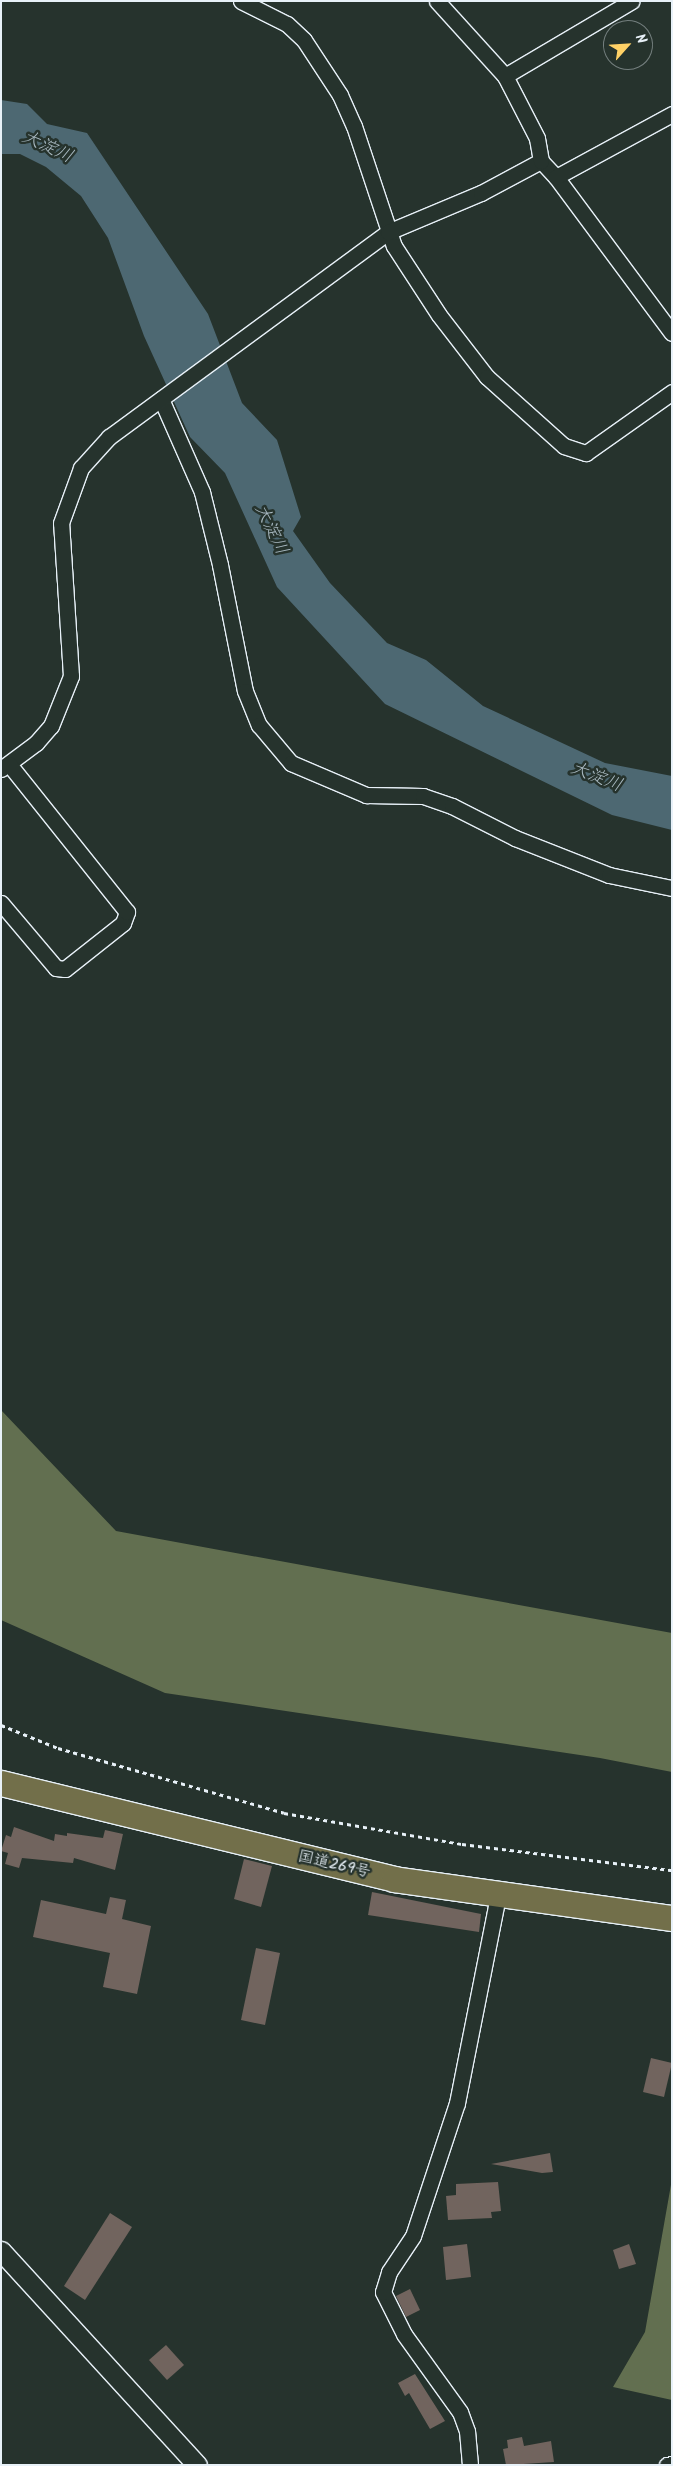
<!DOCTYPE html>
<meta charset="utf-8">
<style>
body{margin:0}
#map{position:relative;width:673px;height:2466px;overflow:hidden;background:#26332d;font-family:Kalam,"Klee One",sans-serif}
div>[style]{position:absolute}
.green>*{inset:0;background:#626f50}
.water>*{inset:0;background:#4d6872}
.building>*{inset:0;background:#71645e}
.path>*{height:3px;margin-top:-1.5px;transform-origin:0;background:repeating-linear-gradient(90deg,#e8f1f8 0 4px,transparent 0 8px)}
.roads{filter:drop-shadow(1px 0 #e8f1f8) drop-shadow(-1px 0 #e8f1f8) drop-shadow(0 1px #e8f1f8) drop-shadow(0 -1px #e8f1f8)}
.minor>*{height:15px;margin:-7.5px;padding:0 7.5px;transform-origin:7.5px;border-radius:7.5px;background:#26332d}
.tertiary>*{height:19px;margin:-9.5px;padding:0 9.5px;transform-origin:9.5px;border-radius:9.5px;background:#26332d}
.trunk>*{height:25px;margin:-12.5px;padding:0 12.5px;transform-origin:12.5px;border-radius:12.5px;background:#726f4a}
span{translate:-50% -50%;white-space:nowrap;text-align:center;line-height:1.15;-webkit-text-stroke:5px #26332d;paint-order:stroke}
.street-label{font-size:16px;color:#e8f1f8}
.water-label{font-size:18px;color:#aabac2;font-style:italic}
.frame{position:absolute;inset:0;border:2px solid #e8f1f8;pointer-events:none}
.north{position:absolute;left:603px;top:20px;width:50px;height:50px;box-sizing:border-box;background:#26332d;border:1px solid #747f7e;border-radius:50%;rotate:64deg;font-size:14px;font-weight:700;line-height:20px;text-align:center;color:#e8f1f8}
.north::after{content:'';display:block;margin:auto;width:18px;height:22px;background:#ffd166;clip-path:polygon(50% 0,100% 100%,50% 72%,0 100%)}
</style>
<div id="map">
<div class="green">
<div style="clip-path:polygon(1px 1410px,116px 1531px,672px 1633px,672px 1772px,600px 1758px,165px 1693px,1px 1620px)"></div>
<div style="clip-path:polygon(672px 2179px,672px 2400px,613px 2387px,645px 2332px)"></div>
</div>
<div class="water">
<div style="clip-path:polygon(1px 100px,27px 104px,47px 124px,87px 133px,208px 314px,242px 403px,277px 440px,301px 517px,293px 531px,330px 583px,387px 643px,426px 660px,483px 706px,605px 763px,672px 776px,672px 830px,612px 815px,385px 704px,277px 587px,225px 473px,190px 437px,144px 336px,108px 238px,81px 196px,46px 167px,20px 154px,1px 154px)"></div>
</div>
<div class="building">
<div style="clip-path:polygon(14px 1827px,54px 1841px,55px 1834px,67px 1836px,67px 1833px,103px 1838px,105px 1830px,123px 1834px,115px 1870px,74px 1858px,73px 1863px,22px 1858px,19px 1868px,5px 1864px,8px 1853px,1px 1851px,6px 1835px,11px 1837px)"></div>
<div style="clip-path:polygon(244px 1859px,272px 1866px,261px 1907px,234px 1899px)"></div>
<div style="clip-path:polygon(372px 1892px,481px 1914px,479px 1932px,368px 1915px)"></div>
<div style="clip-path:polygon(110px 1897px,126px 1900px,122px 1919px,151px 1926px,137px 1994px,103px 1987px,110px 1953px,33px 1937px,41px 1900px,106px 1914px)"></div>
<div style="clip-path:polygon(256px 1948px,280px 1953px,265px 2025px,241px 2020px)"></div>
<div style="clip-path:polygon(651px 2058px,672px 2063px,664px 2097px,643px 2092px)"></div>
<div style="clip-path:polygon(550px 2153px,553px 2172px,542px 2173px,491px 2164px)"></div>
<div style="clip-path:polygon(498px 2182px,501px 2211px,491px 2212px,492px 2218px,448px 2220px,446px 2196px,456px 2195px,456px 2184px)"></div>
<div style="clip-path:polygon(110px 2213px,132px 2227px,85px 2300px,64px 2286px)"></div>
<div style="clip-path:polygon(467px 2244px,471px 2277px,446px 2280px,443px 2247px)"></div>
<div style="clip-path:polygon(629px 2244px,636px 2264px,619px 2269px,613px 2250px)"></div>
<div style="clip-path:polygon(410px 2289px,420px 2310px,406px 2317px,396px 2296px)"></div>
<div style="clip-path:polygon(166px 2345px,184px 2365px,167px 2380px,149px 2360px)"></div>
<div style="clip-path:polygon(415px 2374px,445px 2421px,430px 2429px,409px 2393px,405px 2396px,398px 2383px)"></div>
<div style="clip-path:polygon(522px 2437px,524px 2446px,551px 2441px,554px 2462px,506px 2465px,503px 2449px,508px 2448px,507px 2440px)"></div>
</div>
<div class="path">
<div style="left:1px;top:1725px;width:61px;rotate:22deg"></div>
<div style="left:58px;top:1748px;width:235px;rotate:16deg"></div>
<div style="left:284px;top:1813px;width:181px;rotate:9.9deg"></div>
<div style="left:462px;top:1844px;width:212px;rotate:7.1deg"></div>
</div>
<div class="roads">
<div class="minor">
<div style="left:241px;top:1px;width:51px;rotate:26.6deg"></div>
<div style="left:287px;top:24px;width:23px;rotate:43deg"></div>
<div style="left:304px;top:40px;width:66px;rotate:56.8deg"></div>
<div style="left:340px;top:95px;width:34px;rotate:66deg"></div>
<div style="left:354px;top:126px;width:126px;rotate:71.6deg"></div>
<div style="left:394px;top:246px;width:82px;rotate:56.9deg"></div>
<div style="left:439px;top:315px;width:78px;rotate:52.3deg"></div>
<div style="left:487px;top:377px;width:103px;rotate:41.9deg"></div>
<div style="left:564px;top:446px;width:23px;rotate:18deg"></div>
<div style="left:586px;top:453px;width:105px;rotate:-35.3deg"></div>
<div style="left:437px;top:1px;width:101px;rotate:47.8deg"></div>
<div style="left:541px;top:161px;width:22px;rotate:47deg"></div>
<div style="left:556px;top:177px;width:194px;rotate:53.4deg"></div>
<div style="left:556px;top:177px;width:132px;rotate:-28.5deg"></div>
<div style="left:161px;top:399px;width:102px;rotate:66.2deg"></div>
<div style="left:202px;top:492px;width:75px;rotate:76.1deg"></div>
<div style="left:220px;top:565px;width:128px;rotate:78.8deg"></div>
<div style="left:245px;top:691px;width:37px;rotate:68deg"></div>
<div style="left:259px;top:725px;width:50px;rotate:49.9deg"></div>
<div style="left:291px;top:763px;width:82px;rotate:23.1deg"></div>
<div style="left:366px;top:795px;width:57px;rotate:1deg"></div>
<div style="left:423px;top:796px;width:31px;rotate:19deg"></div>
<div style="left:452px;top:806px;width:71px;rotate:26.9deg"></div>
<div style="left:515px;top:838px;width:101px;rotate:21.5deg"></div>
<div style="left:609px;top:875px;width:64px;rotate:11.7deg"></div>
<div style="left:1px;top:769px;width:44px;rotate:-36.6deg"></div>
<div style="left:36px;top:743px;width:23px;rotate:-49deg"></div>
<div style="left:51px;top:726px;width:54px;rotate:-68.2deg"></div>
<div style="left:71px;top:676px;width:153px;rotate:-93.7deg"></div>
<div style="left:61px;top:523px;width:59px;rotate:-70deg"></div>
<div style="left:81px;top:468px;width:42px;rotate:-47.9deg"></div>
<div style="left:109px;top:437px;width:346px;rotate:-36.3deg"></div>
<div style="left:388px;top:232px;width:101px;rotate:-22.8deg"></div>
<div style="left:481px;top:193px;width:68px;rotate:-28.1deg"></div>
<div style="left:541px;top:161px;width:23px;rotate:-100deg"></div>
<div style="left:537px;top:138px;width:70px;rotate:-117.3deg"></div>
<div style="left:505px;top:76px;width:147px;rotate:-30.6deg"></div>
<div style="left:1px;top:903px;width:85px;rotate:49.8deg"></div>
<div style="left:56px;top:968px;width:9px;rotate:6deg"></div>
<div style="left:65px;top:969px;width:74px;rotate:-38.4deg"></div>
<div style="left:123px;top:923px;width:12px;rotate:-70deg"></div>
<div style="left:127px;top:912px;width:189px;rotate:-128.6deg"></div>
<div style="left:470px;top:2465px;width:34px;rotate:-95deg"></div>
<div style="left:467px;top:2431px;width:20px;rotate:-110deg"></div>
<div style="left:460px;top:2412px;width:96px;rotate:-125.7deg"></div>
<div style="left:404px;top:2334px;width:47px;rotate:-116.6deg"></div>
<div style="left:383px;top:2292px;width:21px;rotate:-73deg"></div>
<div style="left:389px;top:2272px;width:43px;rotate:-56.3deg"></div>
<div style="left:413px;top:2236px;width:140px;rotate:-71.7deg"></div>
<div style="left:457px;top:2103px;width:211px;rotate:-78.8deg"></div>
<div style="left:667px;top:2465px;width:5px;rotate:-11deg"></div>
</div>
<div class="tertiary">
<div style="left:1px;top:2251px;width:290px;rotate:47.5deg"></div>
</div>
<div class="trunk">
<div style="left:1px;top:1783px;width:405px;rotate:13.7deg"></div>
<div style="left:394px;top:1879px;width:281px;rotate:8deg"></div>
</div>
</div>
<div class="street-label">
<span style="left:334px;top:1865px;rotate:13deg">国道269号</span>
</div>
<div class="water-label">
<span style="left:47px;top:148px;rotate:25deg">大淀川</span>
<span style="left:270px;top:530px;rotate:64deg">大淀川</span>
<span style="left:596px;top:778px;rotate:21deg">大淀川</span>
</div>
<div class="frame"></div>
<div class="north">N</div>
</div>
